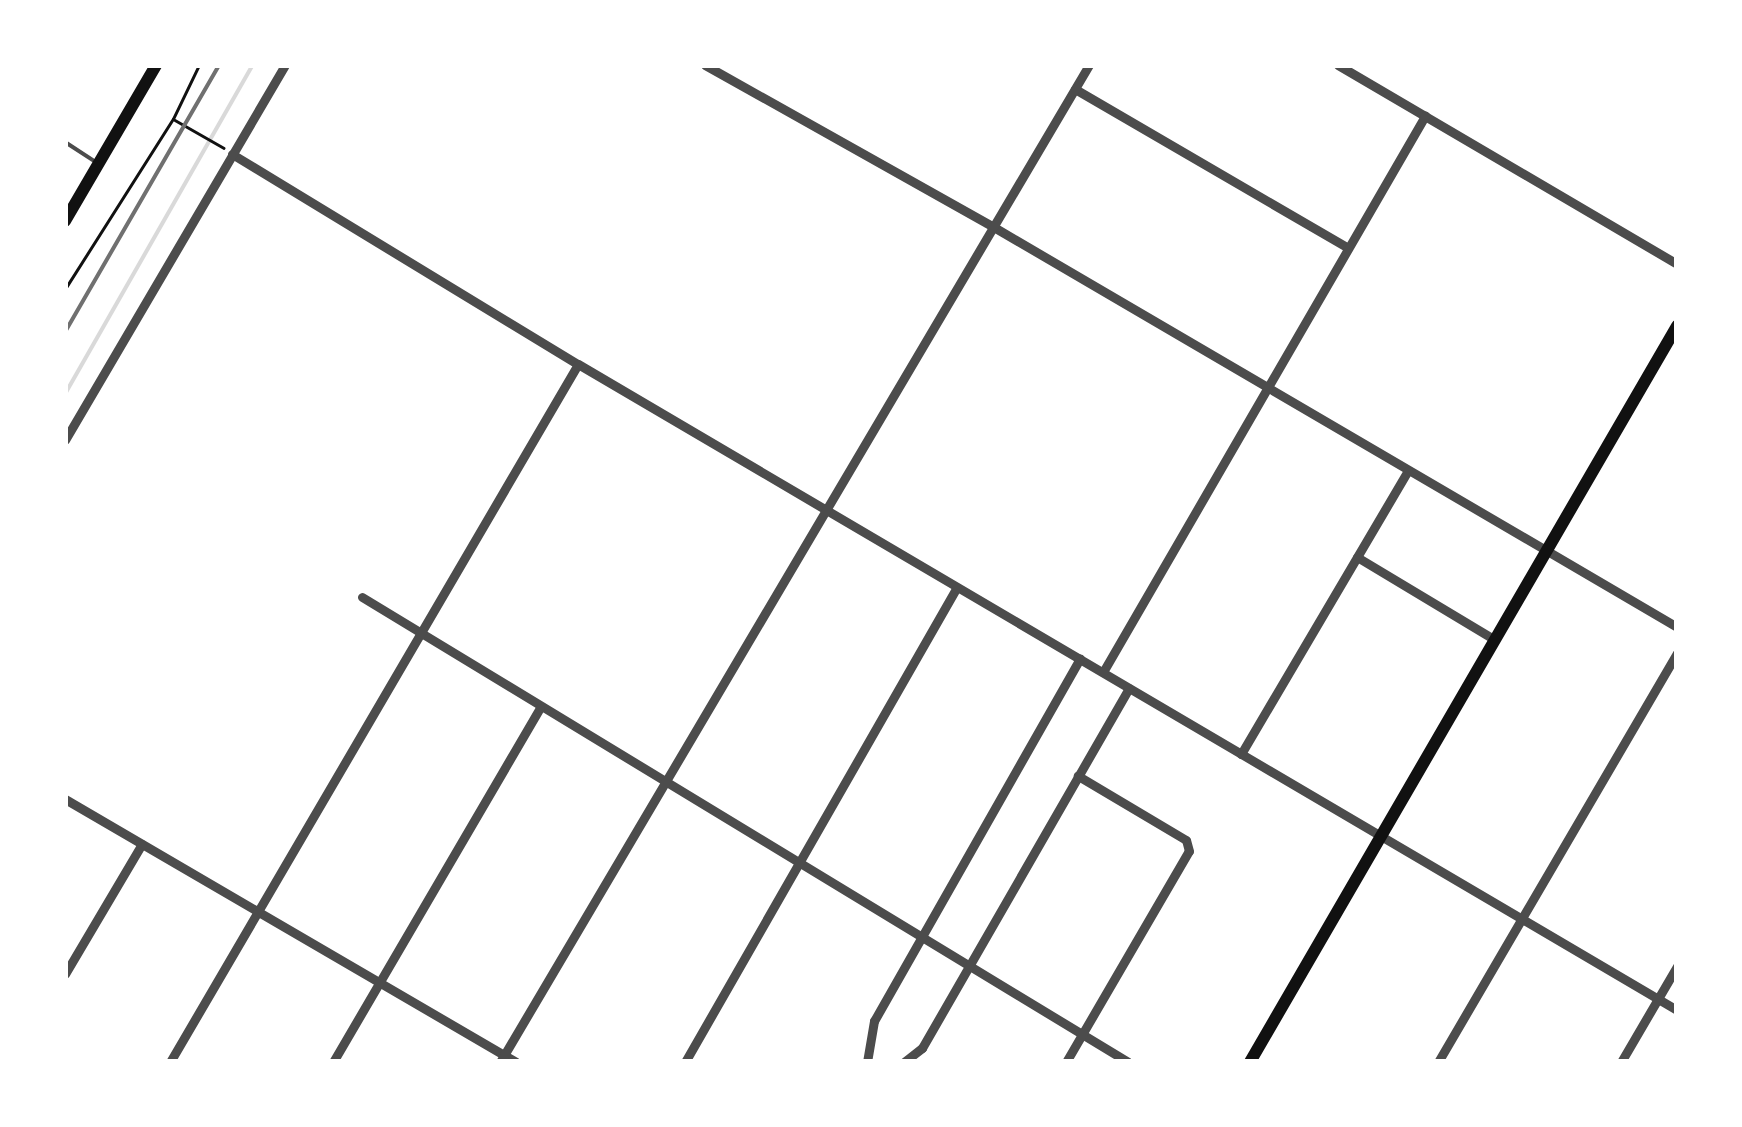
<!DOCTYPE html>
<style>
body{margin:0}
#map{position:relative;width:1742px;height:1127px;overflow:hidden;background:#fff;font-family:"Zilla Slab",serif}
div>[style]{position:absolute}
.stream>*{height:4px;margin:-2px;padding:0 2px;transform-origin:2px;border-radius:2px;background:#d9d9d9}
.path>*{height:2.5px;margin:-1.25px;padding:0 1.25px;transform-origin:1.25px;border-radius:1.25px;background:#111}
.service>*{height:4px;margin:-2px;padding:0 2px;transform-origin:2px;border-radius:2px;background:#4c4c4c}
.minor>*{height:9px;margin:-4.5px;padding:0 4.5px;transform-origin:4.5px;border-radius:4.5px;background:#4c4c4c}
.secondary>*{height:12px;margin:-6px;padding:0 6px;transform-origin:6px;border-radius:6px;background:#111}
.rail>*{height:4px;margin:-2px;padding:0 2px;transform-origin:2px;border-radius:2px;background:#707070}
span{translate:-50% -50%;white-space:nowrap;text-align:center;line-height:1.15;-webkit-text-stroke:8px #fff;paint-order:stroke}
.frame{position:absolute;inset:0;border:68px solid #fff;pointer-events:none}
</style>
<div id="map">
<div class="stream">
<div style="left:65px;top:394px;width:379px;rotate:-60.3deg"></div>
</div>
<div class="path">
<div style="left:175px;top:120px;width:56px;rotate:29.7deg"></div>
<div style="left:65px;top:289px;width:201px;rotate:-57.6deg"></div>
<div style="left:173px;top:119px;width:60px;rotate:-64.3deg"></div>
</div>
<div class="service">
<div style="left:65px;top:142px;width:35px;rotate:33deg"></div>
</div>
<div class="minor">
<div style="left:705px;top:65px;width:329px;rotate:29.3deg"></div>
<div style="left:992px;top:226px;width:794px;rotate:30.34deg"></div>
<div style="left:1338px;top:65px;width:393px;rotate:30.4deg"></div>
<div style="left:1075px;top:89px;width:316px;rotate:30.2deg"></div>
<div style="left:232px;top:154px;width:405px;rotate:31.3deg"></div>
<div style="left:578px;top:364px;width:1275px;rotate:30.45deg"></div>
<div style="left:65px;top:440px;width:435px;rotate:-59.6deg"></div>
<div style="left:1357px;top:557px;width:161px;rotate:31deg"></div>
<div style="left:362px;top:597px;width:896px;rotate:31.26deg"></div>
<div style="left:1103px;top:672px;width:643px;rotate:-59.92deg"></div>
<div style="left:1241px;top:754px;width:329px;rotate:-59.5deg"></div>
<div style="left:65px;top:799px;width:522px;rotate:30.25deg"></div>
<div style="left:65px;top:974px;width:151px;rotate:-59.4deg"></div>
<div style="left:170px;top:1062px;width:808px;rotate:-59.69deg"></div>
<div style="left:333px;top:1062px;width:410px;rotate:-59.7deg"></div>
<div style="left:500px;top:1062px;width:1158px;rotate:-59.43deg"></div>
<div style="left:685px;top:1062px;width:547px;rotate:-60.2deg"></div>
<div style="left:867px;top:1062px;width:42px;rotate:-80.3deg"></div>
<div style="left:874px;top:1021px;width:417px;rotate:-60.4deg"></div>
<div style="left:904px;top:1062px;width:23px;rotate:-38deg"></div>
<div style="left:922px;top:1048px;width:415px;rotate:-60.1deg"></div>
<div style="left:1066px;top:1062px;width:244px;rotate:-59.8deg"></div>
<div style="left:1189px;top:851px;width:11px;rotate:-105deg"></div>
<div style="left:1186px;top:840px;width:126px;rotate:-149.3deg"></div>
<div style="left:1438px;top:1062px;width:474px;rotate:-59.7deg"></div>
<div style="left:1621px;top:1062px;width:111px;rotate:-59.7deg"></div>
</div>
<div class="secondary">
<div style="left:65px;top:221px;width:181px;rotate:-59.7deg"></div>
<div style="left:1250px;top:1062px;width:851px;rotate:-59.88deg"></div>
</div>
<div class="rail">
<div style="left:65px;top:332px;width:308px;rotate:-60deg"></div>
</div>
<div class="frame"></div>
</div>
